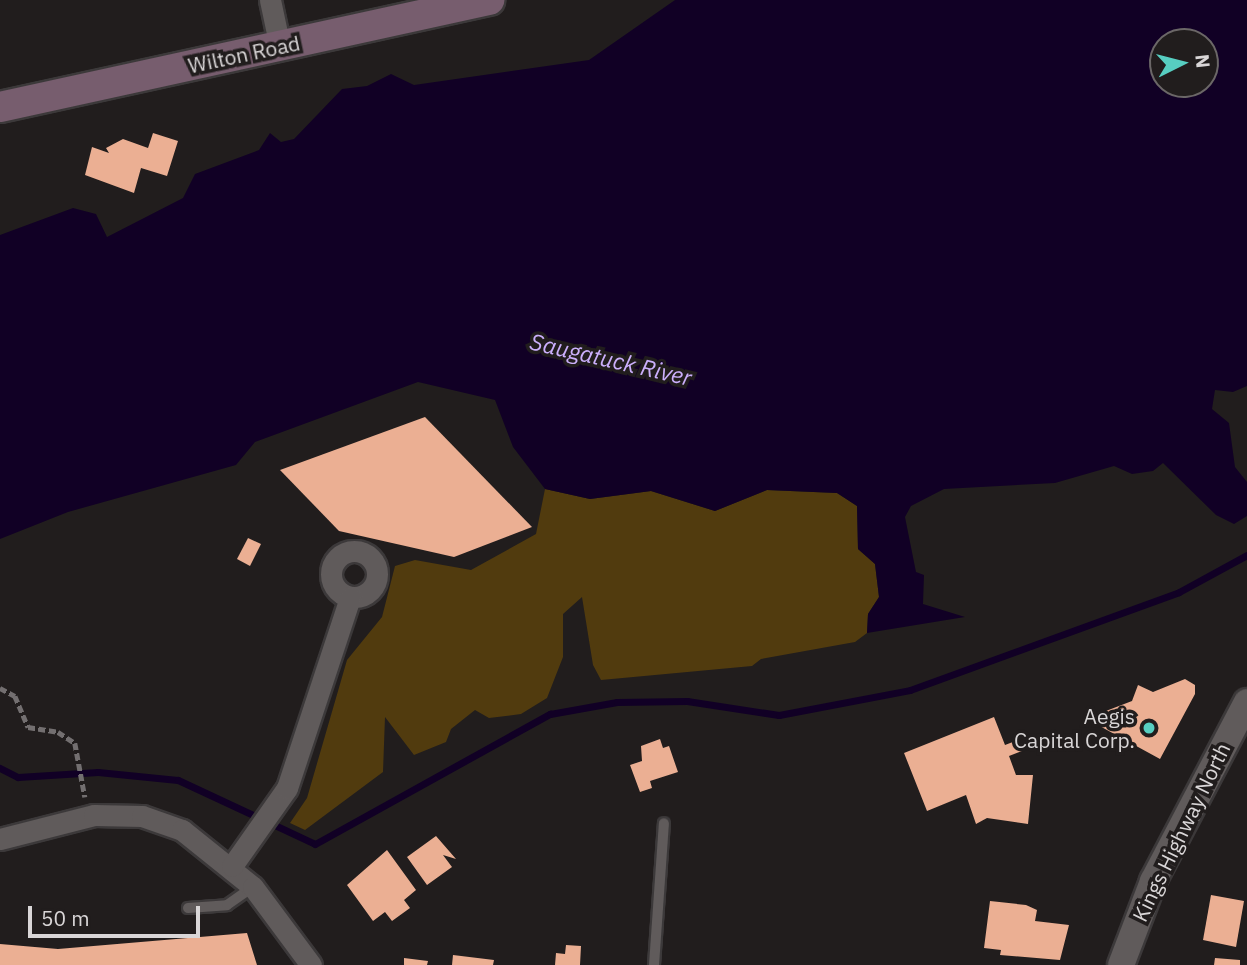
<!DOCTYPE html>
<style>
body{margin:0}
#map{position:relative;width:1247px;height:965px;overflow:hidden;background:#211d1d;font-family:"IBM Plex Sans",sans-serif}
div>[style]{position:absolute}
.green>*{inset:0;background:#513b0e}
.water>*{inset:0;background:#110025}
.stream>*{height:7px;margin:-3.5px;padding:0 3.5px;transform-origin:3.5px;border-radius:3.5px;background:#110025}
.building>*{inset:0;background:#ebaf93}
.path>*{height:4.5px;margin-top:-2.25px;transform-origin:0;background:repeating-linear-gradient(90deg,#736f70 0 7px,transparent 0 10.5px)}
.roads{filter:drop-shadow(2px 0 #3c393a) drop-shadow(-2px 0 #3c393a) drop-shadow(0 2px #3c393a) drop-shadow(0 -2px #3c393a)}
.service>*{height:10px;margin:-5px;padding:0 5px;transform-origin:5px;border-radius:5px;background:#605b5b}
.minor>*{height:21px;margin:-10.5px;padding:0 10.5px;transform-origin:10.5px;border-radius:10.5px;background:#605b5b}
.minor>.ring{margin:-10.5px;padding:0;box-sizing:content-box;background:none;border:21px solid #605b5b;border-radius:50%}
.tertiary>*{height:26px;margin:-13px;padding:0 13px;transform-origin:13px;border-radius:13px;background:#605b5b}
.secondary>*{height:30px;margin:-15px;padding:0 15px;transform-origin:15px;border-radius:15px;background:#775d6e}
.dots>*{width:19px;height:19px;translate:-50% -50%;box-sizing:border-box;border:4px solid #211d1d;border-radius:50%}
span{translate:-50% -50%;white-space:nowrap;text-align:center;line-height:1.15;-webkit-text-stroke:7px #211d1d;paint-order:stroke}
.street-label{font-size:21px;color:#d9d6d7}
.poi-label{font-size:21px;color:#d9d6d7}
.right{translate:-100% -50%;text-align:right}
.water-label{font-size:23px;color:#cbaffb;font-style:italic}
.north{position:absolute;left:1149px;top:28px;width:70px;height:70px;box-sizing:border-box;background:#211d1d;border:2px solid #6b6767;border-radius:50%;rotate:84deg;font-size:19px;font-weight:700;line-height:28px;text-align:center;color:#d9d6d7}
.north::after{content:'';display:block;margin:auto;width:24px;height:32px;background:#57cec1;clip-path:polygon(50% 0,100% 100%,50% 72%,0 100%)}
.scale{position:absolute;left:28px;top:906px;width:172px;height:32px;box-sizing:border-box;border:4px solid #d9d6d7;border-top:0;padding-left:9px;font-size:21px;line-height:24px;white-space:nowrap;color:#d9d6d7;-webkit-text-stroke:5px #211d1d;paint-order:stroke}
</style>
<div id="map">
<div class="green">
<div style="clip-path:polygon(545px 489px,590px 499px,651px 491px,715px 511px,767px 490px,837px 493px,857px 506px,858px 549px,875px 564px,879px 597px,868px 614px,867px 633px,855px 642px,761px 659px,752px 666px,601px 680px,593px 665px,582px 597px,563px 614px,563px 657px,547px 698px,521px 714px,489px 718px,475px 710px,451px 729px,446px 742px,414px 755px,385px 717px,383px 772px,305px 830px,290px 823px,307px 798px,347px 660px,382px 617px,395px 566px,415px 560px,471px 570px,536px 534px)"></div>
</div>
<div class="water">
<div style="clip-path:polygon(evenodd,675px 0,1247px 0,1247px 386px,1233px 392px,1215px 390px,1212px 409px,1229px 423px,1235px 467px,1247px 482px,1247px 516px,1234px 524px,1216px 515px,1163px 463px,1153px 471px,1132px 474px,1114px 466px,1055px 483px,944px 489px,911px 506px,905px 517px,916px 572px,924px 575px,923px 604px,965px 617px,867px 633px,868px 614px,879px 597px,875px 564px,858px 549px,857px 506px,837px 493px,767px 490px,715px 511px,651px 491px,590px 499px,545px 489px,513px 447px,495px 400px,418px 382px,255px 442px,236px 465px,68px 512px,0 539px,0 235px,73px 208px,96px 214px,107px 237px,183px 198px,195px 174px,259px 150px,270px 133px,281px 142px,294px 139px,342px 89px,367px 86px,391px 74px,414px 85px,589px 60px,675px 0,1163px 42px,1205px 42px,1205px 84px,1163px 84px,1163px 42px)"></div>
</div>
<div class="stream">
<div style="left:0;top:768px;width:20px;rotate:27deg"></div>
<div style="left:18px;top:777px;width:80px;rotate:-3.6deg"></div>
<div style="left:98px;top:772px;width:80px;rotate:5.7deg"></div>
<div style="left:178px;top:780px;width:151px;rotate:25deg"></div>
<div style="left:315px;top:844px;width:269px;rotate:-29deg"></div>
<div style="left:550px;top:714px;width:68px;rotate:-10.2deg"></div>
<div style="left:617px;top:702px;width:70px;rotate:-0.8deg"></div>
<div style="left:687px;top:701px;width:93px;rotate:8.7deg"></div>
<div style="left:779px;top:715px;width:133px;rotate:-10.8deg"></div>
<div style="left:910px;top:690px;width:286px;rotate:-20deg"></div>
<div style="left:1179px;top:592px;width:77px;rotate:-28.6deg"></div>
</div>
<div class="building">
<div style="clip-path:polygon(153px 133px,178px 141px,167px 176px,141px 168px,134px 193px,85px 175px,92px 147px,109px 153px,106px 148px,123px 139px,148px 148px)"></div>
<div style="clip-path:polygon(425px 417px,532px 527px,454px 557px,339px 531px,280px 470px)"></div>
<div style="clip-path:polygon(248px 538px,261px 544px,250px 566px,237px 559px)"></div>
<div style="clip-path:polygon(1185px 679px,1195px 685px,1195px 694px,1160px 759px,1096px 724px,1098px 714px,1132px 701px,1138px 685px,1153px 692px)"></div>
<div style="clip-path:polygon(994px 717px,1005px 745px,1018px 740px,1022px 751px,1009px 756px,1016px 775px,1033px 775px,1028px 824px,987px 818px,976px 824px,966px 795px,927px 811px,904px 753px)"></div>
<div style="clip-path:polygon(660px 739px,663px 748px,669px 746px,678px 772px,650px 781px,652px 788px,640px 792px,630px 765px,642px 761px,641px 746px)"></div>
<div style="clip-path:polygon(436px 836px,456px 859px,443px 855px,452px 867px,427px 885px,407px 857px)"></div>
<div style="clip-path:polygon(387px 850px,416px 890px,404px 900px,410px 908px,392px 921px,385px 912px,373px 921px,347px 885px)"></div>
<div style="clip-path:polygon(1211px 895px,1244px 901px,1236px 947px,1203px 940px)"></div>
<div style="clip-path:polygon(990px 901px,1026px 905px,1037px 910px,1035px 921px,1069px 925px,1060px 960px,1000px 955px,1001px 950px,984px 948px)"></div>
<div style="clip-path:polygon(247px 933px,257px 965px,0 965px,0 944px,58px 949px)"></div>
<div style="clip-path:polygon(566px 945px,581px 946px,580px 965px,555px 965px,556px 953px,565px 954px)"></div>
<div style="clip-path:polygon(453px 955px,494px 960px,493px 965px,452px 965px)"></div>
<div style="clip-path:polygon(404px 958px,428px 961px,427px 965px,404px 965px)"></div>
<div style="clip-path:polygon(1215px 958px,1240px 960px,1240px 965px,1214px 965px)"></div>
</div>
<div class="path">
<div style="left:0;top:688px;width:17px;rotate:28deg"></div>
<div style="left:15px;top:696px;width:34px;rotate:67deg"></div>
<div style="left:28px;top:727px;width:30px;rotate:9deg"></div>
<div style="left:58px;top:732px;width:20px;rotate:33deg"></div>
<div style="left:75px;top:743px;width:55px;rotate:79.5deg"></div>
</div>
<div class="roads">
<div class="service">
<div style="left:188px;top:908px;width:39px;rotate:-4deg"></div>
<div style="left:227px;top:905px;width:32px;rotate:-35deg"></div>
<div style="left:654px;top:965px;width:142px;rotate:-86deg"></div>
</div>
<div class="minor">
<div style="left:270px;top:0;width:48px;rotate:78deg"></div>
<div class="ring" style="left:331px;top:551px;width:25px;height:25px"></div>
<div style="left:0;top:839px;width:97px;rotate:-14.3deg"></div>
<div style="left:94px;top:815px;width:48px;rotate:1.2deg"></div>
<div style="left:142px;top:816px;width:42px;rotate:19.3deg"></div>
<div style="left:182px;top:830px;width:91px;rotate:38.8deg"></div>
<div style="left:253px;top:887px;width:97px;rotate:53.4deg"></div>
<div style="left:232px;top:866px;width:95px;rotate:-54.8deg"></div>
<div style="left:287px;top:788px;width:201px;rotate:-71.7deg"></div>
</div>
<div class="tertiary">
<div style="left:1121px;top:965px;width:90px;rotate:-69.1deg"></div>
<div style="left:1153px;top:881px;width:202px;rotate:-62.3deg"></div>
</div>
<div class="secondary">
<div style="left:0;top:107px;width:501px;rotate:-12.34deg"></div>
</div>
</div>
<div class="dots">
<div style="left:1149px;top:728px;background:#57cec1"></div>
</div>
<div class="street-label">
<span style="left:244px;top:54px;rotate:-12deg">Wilton Road</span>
<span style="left:1181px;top:832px;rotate:-64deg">Kings Highway North</span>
</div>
<div class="poi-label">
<span class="right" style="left:1135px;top:728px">Aegis<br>Capital Corp.</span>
</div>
<div class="water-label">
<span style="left:611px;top:359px;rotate:13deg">Saugatuck River</span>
</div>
<div class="north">N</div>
<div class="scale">50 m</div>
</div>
